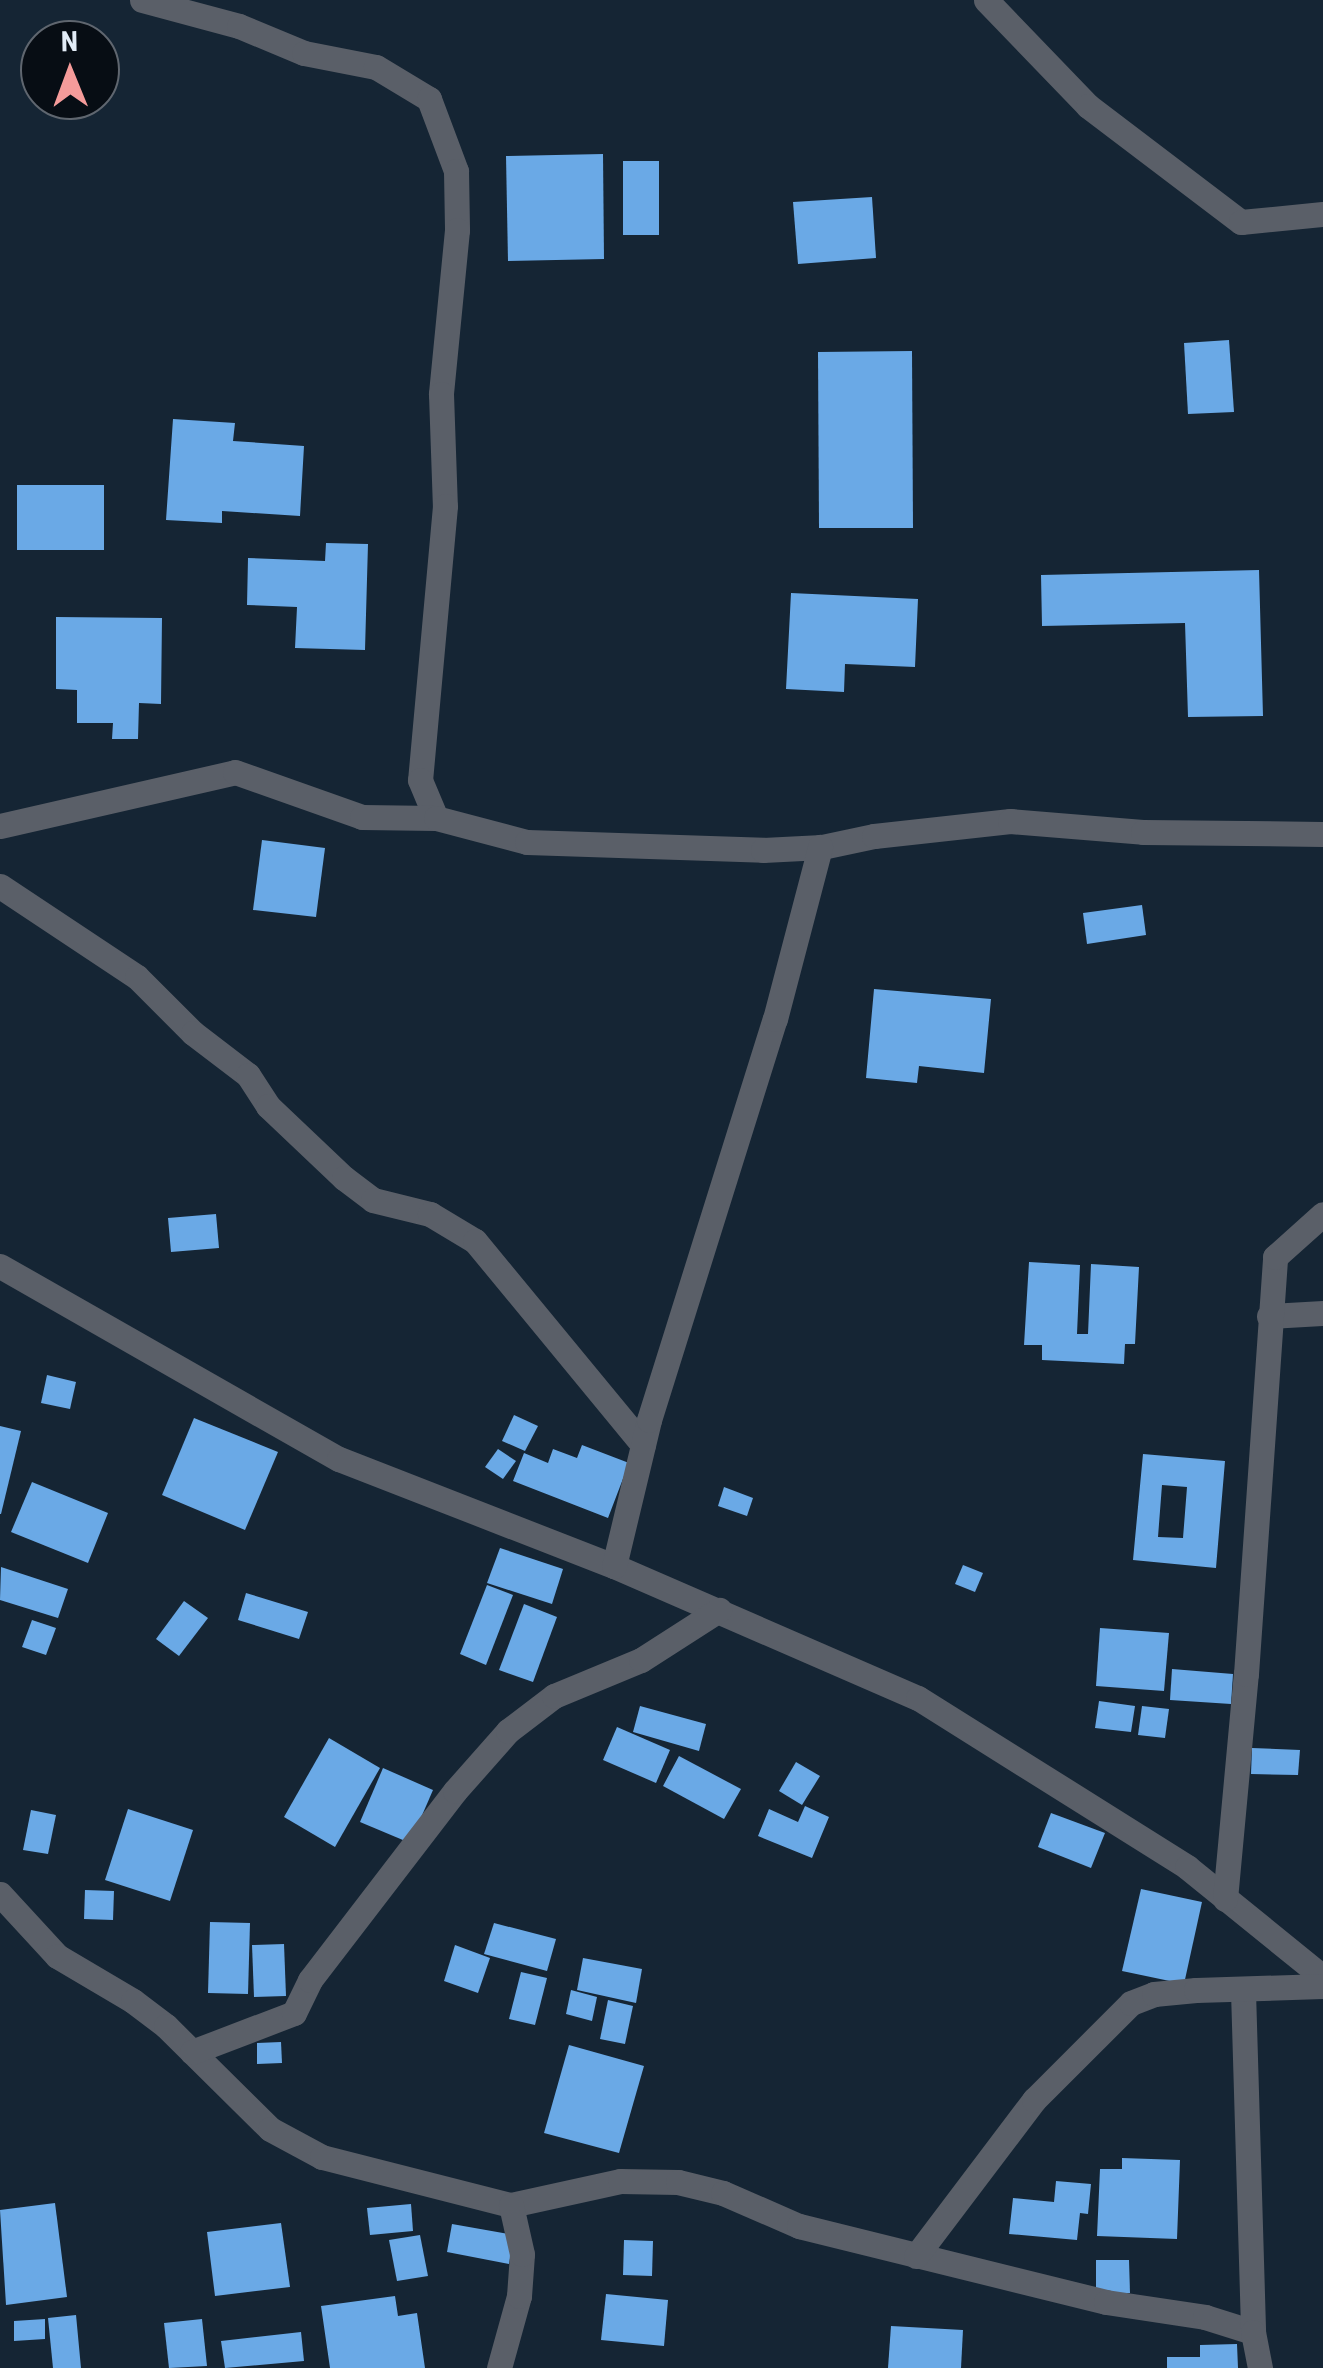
<!DOCTYPE html>
<style>
body{margin:0}
#map{position:relative;width:1323px;height:2368px;overflow:hidden;background:#152534;font-family:"Roboto Condensed",sans-serif}
div>[style]{position:absolute}
.building>*{inset:0;background:#6aa9e6}
.minor>*{height:25px;margin:-12.5px;padding:0 12.5px;transform-origin:12.5px;border-radius:12.5px;background:#5a5f68}
span{translate:-50% -50%;white-space:nowrap;text-align:center;line-height:1.15;-webkit-text-stroke:10px #070d14;paint-order:stroke}
.north{position:absolute;left:20px;top:20px;width:100px;height:100px;box-sizing:border-box;background:#070d14;border:2px solid #5f666f;border-radius:50%;rotate:359deg;font-size:28px;font-weight:700;line-height:40px;text-align:center;color:#e2ecf7}
.north::after{content:'';display:block;margin:auto;width:35px;height:45px;background:#f59b9a;clip-path:polygon(50% 0,100% 100%,50% 72%,0 100%)}
</style>
<div id="map">
<div class="building">
<div style="clip-path:polygon(603px 154px,604px 259px,508px 261px,506px 156px)"></div>
<div style="clip-path:polygon(623px 161px,659px 161px,659px 235px,623px 235px)"></div>
<div style="clip-path:polygon(872px 197px,876px 258px,798px 264px,793px 202px)"></div>
<div style="clip-path:polygon(1229px 340px,1234px 412px,1188px 414px,1184px 343px)"></div>
<div style="clip-path:polygon(912px 351px,913px 528px,819px 528px,818px 352px)"></div>
<div style="clip-path:polygon(173px 419px,235px 423px,233px 441px,304px 446px,300px 516px,222px 511px,222px 523px,166px 520px)"></div>
<div style="clip-path:polygon(17px 485px,104px 485px,104px 550px,17px 550px)"></div>
<div style="clip-path:polygon(326px 543px,368px 544px,365px 650px,295px 648px,297px 607px,247px 605px,248px 558px,325px 561px)"></div>
<div style="clip-path:polygon(1259px 570px,1263px 716px,1188px 717px,1185px 623px,1042px 626px,1041px 575px)"></div>
<div style="clip-path:polygon(791px 593px,918px 599px,915px 667px,845px 664px,844px 692px,786px 689px)"></div>
<div style="clip-path:polygon(56px 617px,162px 618px,161px 704px,139px 703px,138px 739px,112px 739px,113px 723px,77px 723px,77px 690px,56px 689px)"></div>
<div style="clip-path:polygon(262px 840px,325px 848px,316px 917px,253px 910px)"></div>
<div style="clip-path:polygon(1142px 905px,1146px 935px,1087px 944px,1083px 913px)"></div>
<div style="clip-path:polygon(874px 989px,991px 999px,984px 1073px,919px 1066px,917px 1083px,866px 1078px)"></div>
<div style="clip-path:polygon(216px 1214px,219px 1248px,171px 1252px,168px 1218px)"></div>
<div style="clip-path:polygon(1029px 1262px,1080px 1265px,1077px 1334px,1088px 1334px,1091px 1264px,1139px 1267px,1135px 1344px,1125px 1344px,1124px 1364px,1042px 1360px,1042px 1345px,1024px 1345px)"></div>
<div style="clip-path:polygon(47px 1375px,76px 1382px,70px 1409px,41px 1403px)"></div>
<div style="clip-path:polygon(514px 1415px,538px 1426px,525px 1451px,502px 1441px)"></div>
<div style="clip-path:polygon(194px 1418px,278px 1452px,245px 1530px,162px 1495px)"></div>
<div style="clip-path:polygon(0 1426px,21px 1431px,1px 1514px,0 1514px)"></div>
<div style="clip-path:polygon(582px 1445px,629px 1463px,608px 1518px,513px 1481px,524px 1453px,548px 1463px,553px 1449px,577px 1458px)"></div>
<div style="clip-path:polygon(498px 1449px,516px 1461px,503px 1479px,485px 1467px)"></div>
<div style="clip-path:polygon(evenodd,1143px 1454px,1225px 1461px,1216px 1568px,1133px 1560px,1143px 1454px,1162px 1485px,1187px 1487px,1183px 1538px,1158px 1537px,1162px 1485px)"></div>
<div style="clip-path:polygon(32px 1482px,108px 1513px,88px 1563px,11px 1532px)"></div>
<div style="clip-path:polygon(724px 1487px,753px 1498px,747px 1516px,718px 1506px)"></div>
<div style="clip-path:polygon(500px 1548px,563px 1569px,552px 1604px,487px 1583px)"></div>
<div style="clip-path:polygon(963px 1565px,983px 1573px,975px 1592px,955px 1584px)"></div>
<div style="clip-path:polygon(1px 1567px,68px 1589px,58px 1618px,0 1600px)"></div>
<div style="clip-path:polygon(487px 1585px,513px 1595px,486px 1665px,460px 1654px)"></div>
<div style="clip-path:polygon(246px 1593px,308px 1612px,299px 1639px,238px 1620px)"></div>
<div style="clip-path:polygon(184px 1601px,208px 1618px,179px 1656px,156px 1639px)"></div>
<div style="clip-path:polygon(524px 1604px,557px 1617px,533px 1682px,499px 1670px)"></div>
<div style="clip-path:polygon(32px 1620px,56px 1628px,46px 1655px,22px 1647px)"></div>
<div style="clip-path:polygon(1100px 1628px,1169px 1633px,1164px 1691px,1096px 1686px)"></div>
<div style="clip-path:polygon(1172px 1669px,1233px 1674px,1231px 1704px,1170px 1700px)"></div>
<div style="clip-path:polygon(1099px 1701px,1135px 1706px,1131px 1732px,1095px 1728px)"></div>
<div style="clip-path:polygon(640px 1706px,706px 1724px,699px 1751px,633px 1732px)"></div>
<div style="clip-path:polygon(1142px 1706px,1169px 1709px,1165px 1738px,1138px 1735px)"></div>
<div style="clip-path:polygon(617px 1727px,670px 1750px,656px 1783px,603px 1760px)"></div>
<div style="clip-path:polygon(329px 1738px,380px 1768px,335px 1847px,284px 1817px)"></div>
<div style="clip-path:polygon(1252px 1748px,1300px 1750px,1298px 1775px,1251px 1774px)"></div>
<div style="clip-path:polygon(679px 1756px,741px 1789px,724px 1819px,663px 1786px)"></div>
<div style="clip-path:polygon(796px 1762px,820px 1776px,802px 1805px,779px 1791px)"></div>
<div style="clip-path:polygon(383px 1768px,433px 1790px,410px 1843px,360px 1822px)"></div>
<div style="clip-path:polygon(805px 1806px,829px 1817px,812px 1858px,758px 1836px,769px 1809px,798px 1822px)"></div>
<div style="clip-path:polygon(128px 1809px,193px 1830px,170px 1901px,105px 1880px)"></div>
<div style="clip-path:polygon(31px 1810px,56px 1815px,48px 1854px,23px 1850px)"></div>
<div style="clip-path:polygon(1051px 1813px,1105px 1833px,1091px 1868px,1038px 1847px)"></div>
<div style="clip-path:polygon(1141px 1889px,1202px 1902px,1184px 1984px,1122px 1971px)"></div>
<div style="clip-path:polygon(85px 1890px,114px 1891px,113px 1920px,84px 1919px)"></div>
<div style="clip-path:polygon(210px 1922px,250px 1923px,248px 1994px,208px 1993px)"></div>
<div style="clip-path:polygon(494px 1923px,556px 1939px,547px 1971px,484px 1954px)"></div>
<div style="clip-path:polygon(284px 1944px,286px 1996px,254px 1997px,252px 1945px)"></div>
<div style="clip-path:polygon(455px 1945px,490px 1958px,478px 1993px,444px 1981px)"></div>
<div style="clip-path:polygon(583px 1958px,642px 1969px,636px 2003px,577px 1990px)"></div>
<div style="clip-path:polygon(521px 1972px,547px 1978px,535px 2025px,509px 2019px)"></div>
<div style="clip-path:polygon(571px 1990px,597px 1997px,592px 2021px,566px 2014px)"></div>
<div style="clip-path:polygon(608px 2000px,633px 2006px,625px 2044px,600px 2039px)"></div>
<div style="clip-path:polygon(281px 2042px,282px 2063px,257px 2064px,257px 2043px)"></div>
<div style="clip-path:polygon(569px 2045px,644px 2066px,619px 2153px,544px 2133px)"></div>
<div style="clip-path:polygon(1122px 2158px,1180px 2160px,1177px 2239px,1097px 2236px,1100px 2169px,1122px 2169px)"></div>
<div style="clip-path:polygon(1056px 2181px,1091px 2184px,1088px 2214px,1080px 2213px,1077px 2240px,1009px 2234px,1013px 2198px,1054px 2202px)"></div>
<div style="clip-path:polygon(55px 2203px,67px 2297px,6px 2305px,0 2210px)"></div>
<div style="clip-path:polygon(411px 2204px,413px 2231px,370px 2235px,367px 2208px)"></div>
<div style="clip-path:polygon(281px 2223px,290px 2287px,215px 2296px,207px 2232px)"></div>
<div style="clip-path:polygon(452px 2224px,514px 2235px,509px 2264px,447px 2252px)"></div>
<div style="clip-path:polygon(420px 2235px,428px 2276px,397px 2281px,389px 2240px)"></div>
<div style="clip-path:polygon(624px 2240px,653px 2241px,652px 2276px,623px 2275px)"></div>
<div style="clip-path:polygon(1096px 2260px,1129px 2260px,1130px 2293px,1096px 2294px)"></div>
<div style="clip-path:polygon(606px 2294px,668px 2300px,664px 2346px,601px 2340px)"></div>
<div style="clip-path:polygon(395px 2296px,398px 2316px,417px 2313px,425px 2368px,330px 2368px,321px 2306px)"></div>
<div style="clip-path:polygon(76px 2315px,81px 2368px,53px 2368px,48px 2318px)"></div>
<div style="clip-path:polygon(45px 2319px,45px 2339px,14px 2341px,14px 2321px)"></div>
<div style="clip-path:polygon(202px 2319px,207px 2366px,169px 2368px,164px 2323px)"></div>
<div style="clip-path:polygon(891px 2326px,963px 2330px,961px 2368px,888px 2368px)"></div>
<div style="clip-path:polygon(301px 2332px,304px 2361px,225px 2368px,221px 2341px)"></div>
<div style="clip-path:polygon(1237px 2344px,1238px 2368px,1167px 2368px,1167px 2357px,1200px 2357px,1200px 2345px)"></div>
</div>
<div class="minor">
<div style="left:142px;top:0;width:100px;rotate:15deg"></div>
<div style="left:239px;top:26px;width:70px;rotate:22.6deg"></div>
<div style="left:304px;top:53px;width:73px;rotate:11deg"></div>
<div style="left:376px;top:67px;width:62px;rotate:31.1deg"></div>
<div style="left:429px;top:99px;width:77px;rotate:69.4deg"></div>
<div style="left:456px;top:171px;width:59px;rotate:89deg"></div>
<div style="left:457px;top:230px;width:165px;rotate:95.6deg"></div>
<div style="left:441px;top:394px;width:112px;rotate:88deg"></div>
<div style="left:445px;top:506px;width:275px;rotate:95.2deg"></div>
<div style="left:420px;top:780px;width:41px;rotate:67.2deg"></div>
<div style="left:986px;top:0;width:147px;rotate:46.1deg"></div>
<div style="left:1088px;top:106px;width:192px;rotate:37.2deg"></div>
<div style="left:1241px;top:222px;width:82px;rotate:-5.6deg"></div>
<div style="left:0;top:826px;width:241px;rotate:-12.9deg"></div>
<div style="left:235px;top:772px;width:135px;rotate:19.5deg"></div>
<div style="left:362px;top:817px;width:74px;rotate:0.8deg"></div>
<div style="left:436px;top:818px;width:94px;rotate:14.8deg"></div>
<div style="left:527px;top:842px;width:236px;rotate:1.9deg"></div>
<div style="left:763px;top:850px;width:59px;rotate:-2.9deg"></div>
<div style="left:822px;top:847px;width:53px;rotate:-11.9deg"></div>
<div style="left:874px;top:836px;width:137px;rotate:-6.3deg"></div>
<div style="left:1010px;top:821px;width:133px;rotate:4.7deg"></div>
<div style="left:1143px;top:832px;width:180px;rotate:0.6deg"></div>
<div style="left:0;top:886px;width:164px;rotate:33.6deg"></div>
<div style="left:137px;top:977px;width:79px;rotate:45deg"></div>
<div style="left:193px;top:1033px;width:69px;rotate:37.4deg"></div>
<div style="left:248px;top:1075px;width:37px;rotate:57deg"></div>
<div style="left:268px;top:1106px;width:105px;rotate:43.5deg"></div>
<div style="left:344px;top:1178px;width:36px;rotate:37deg"></div>
<div style="left:373px;top:1200px;width:59px;rotate:13.8deg"></div>
<div style="left:430px;top:1214px;width:52px;rotate:31deg"></div>
<div style="left:475px;top:1241px;width:264px;rotate:50.5deg"></div>
<div style="left:0;top:1266px;width:390px;rotate:29.7deg"></div>
<div style="left:339px;top:1459px;width:295px;rotate:21.3deg"></div>
<div style="left:614px;top:1566px;width:331px;rotate:23.5deg"></div>
<div style="left:918px;top:1698px;width:318px;rotate:32.1deg"></div>
<div style="left:1187px;top:1867px;width:175px;rotate:39deg"></div>
<div style="left:1269px;top:1316px;width:54px;rotate:-3.2deg"></div>
<div style="left:614px;top:1566px;width:150px;rotate:-76.5deg"></div>
<div style="left:649px;top:1420px;width:420px;rotate:-72.6deg"></div>
<div style="left:775px;top:1019px;width:178px;rotate:-75.3deg"></div>
<div style="left:0;top:1894px;width:84px;rotate:47.4deg"></div>
<div style="left:57px;top:1956px;width:88px;rotate:30.6deg"></div>
<div style="left:133px;top:2001px;width:41px;rotate:37.1deg"></div>
<div style="left:166px;top:2026px;width:146px;rotate:44.7deg"></div>
<div style="left:270px;top:2129px;width:59px;rotate:28.3deg"></div>
<div style="left:322px;top:2157px;width:195px;rotate:14.3deg"></div>
<div style="left:511px;top:2205px;width:112px;rotate:-12.4deg"></div>
<div style="left:620px;top:2181px;width:58px;rotate:1deg"></div>
<div style="left:678px;top:2182px;width:46px;rotate:13.7deg"></div>
<div style="left:723px;top:2193px;width:83px;rotate:23.5deg"></div>
<div style="left:799px;top:2226px;width:316px;rotate:13.9deg"></div>
<div style="left:1106px;top:2302px;width:100px;rotate:8.6deg"></div>
<div style="left:1205px;top:2317px;width:50px;rotate:17.4deg"></div>
<div style="left:1225px;top:1899px;width:226px;rotate:-84.7deg"></div>
<div style="left:1246px;top:1674px;width:418px;rotate:-86deg"></div>
<div style="left:1275px;top:1257px;width:64px;rotate:-41.9deg"></div>
<div style="left:1243px;top:1991px;width:341px;rotate:88.3deg"></div>
<div style="left:1253px;top:2332px;width:37px;rotate:79deg"></div>
<div style="left:192px;top:2052px;width:109px;rotate:-20.9deg"></div>
<div style="left:294px;top:2013px;width:37px;rotate:-64deg"></div>
<div style="left:310px;top:1980px;width:238px;rotate:-52.5deg"></div>
<div style="left:455px;top:1791px;width:80px;rotate:-48.5deg"></div>
<div style="left:508px;top:1731px;width:58px;rotate:-37.3deg"></div>
<div style="left:554px;top:1696px;width:94px;rotate:-22.5deg"></div>
<div style="left:641px;top:1660px;width:93px;rotate:-32.7deg"></div>
<div style="left:916px;top:2256px;width:196px;rotate:-52.9deg"></div>
<div style="left:1034px;top:2100px;width:137px;rotate:-45deg"></div>
<div style="left:1131px;top:2003px;width:25px;rotate:-21deg"></div>
<div style="left:1154px;top:1994px;width:42px;rotate:-5.4deg"></div>
<div style="left:1196px;top:1990px;width:127px;rotate:-1.8deg"></div>
<div style="left:499px;top:2368px;width:75px;rotate:-74.5deg"></div>
<div style="left:519px;top:2296px;width:42px;rotate:-85.9deg"></div>
<div style="left:522px;top:2254px;width:50px;rotate:-102.7deg"></div>
</div>
<div class="north">N</div>
</div>
